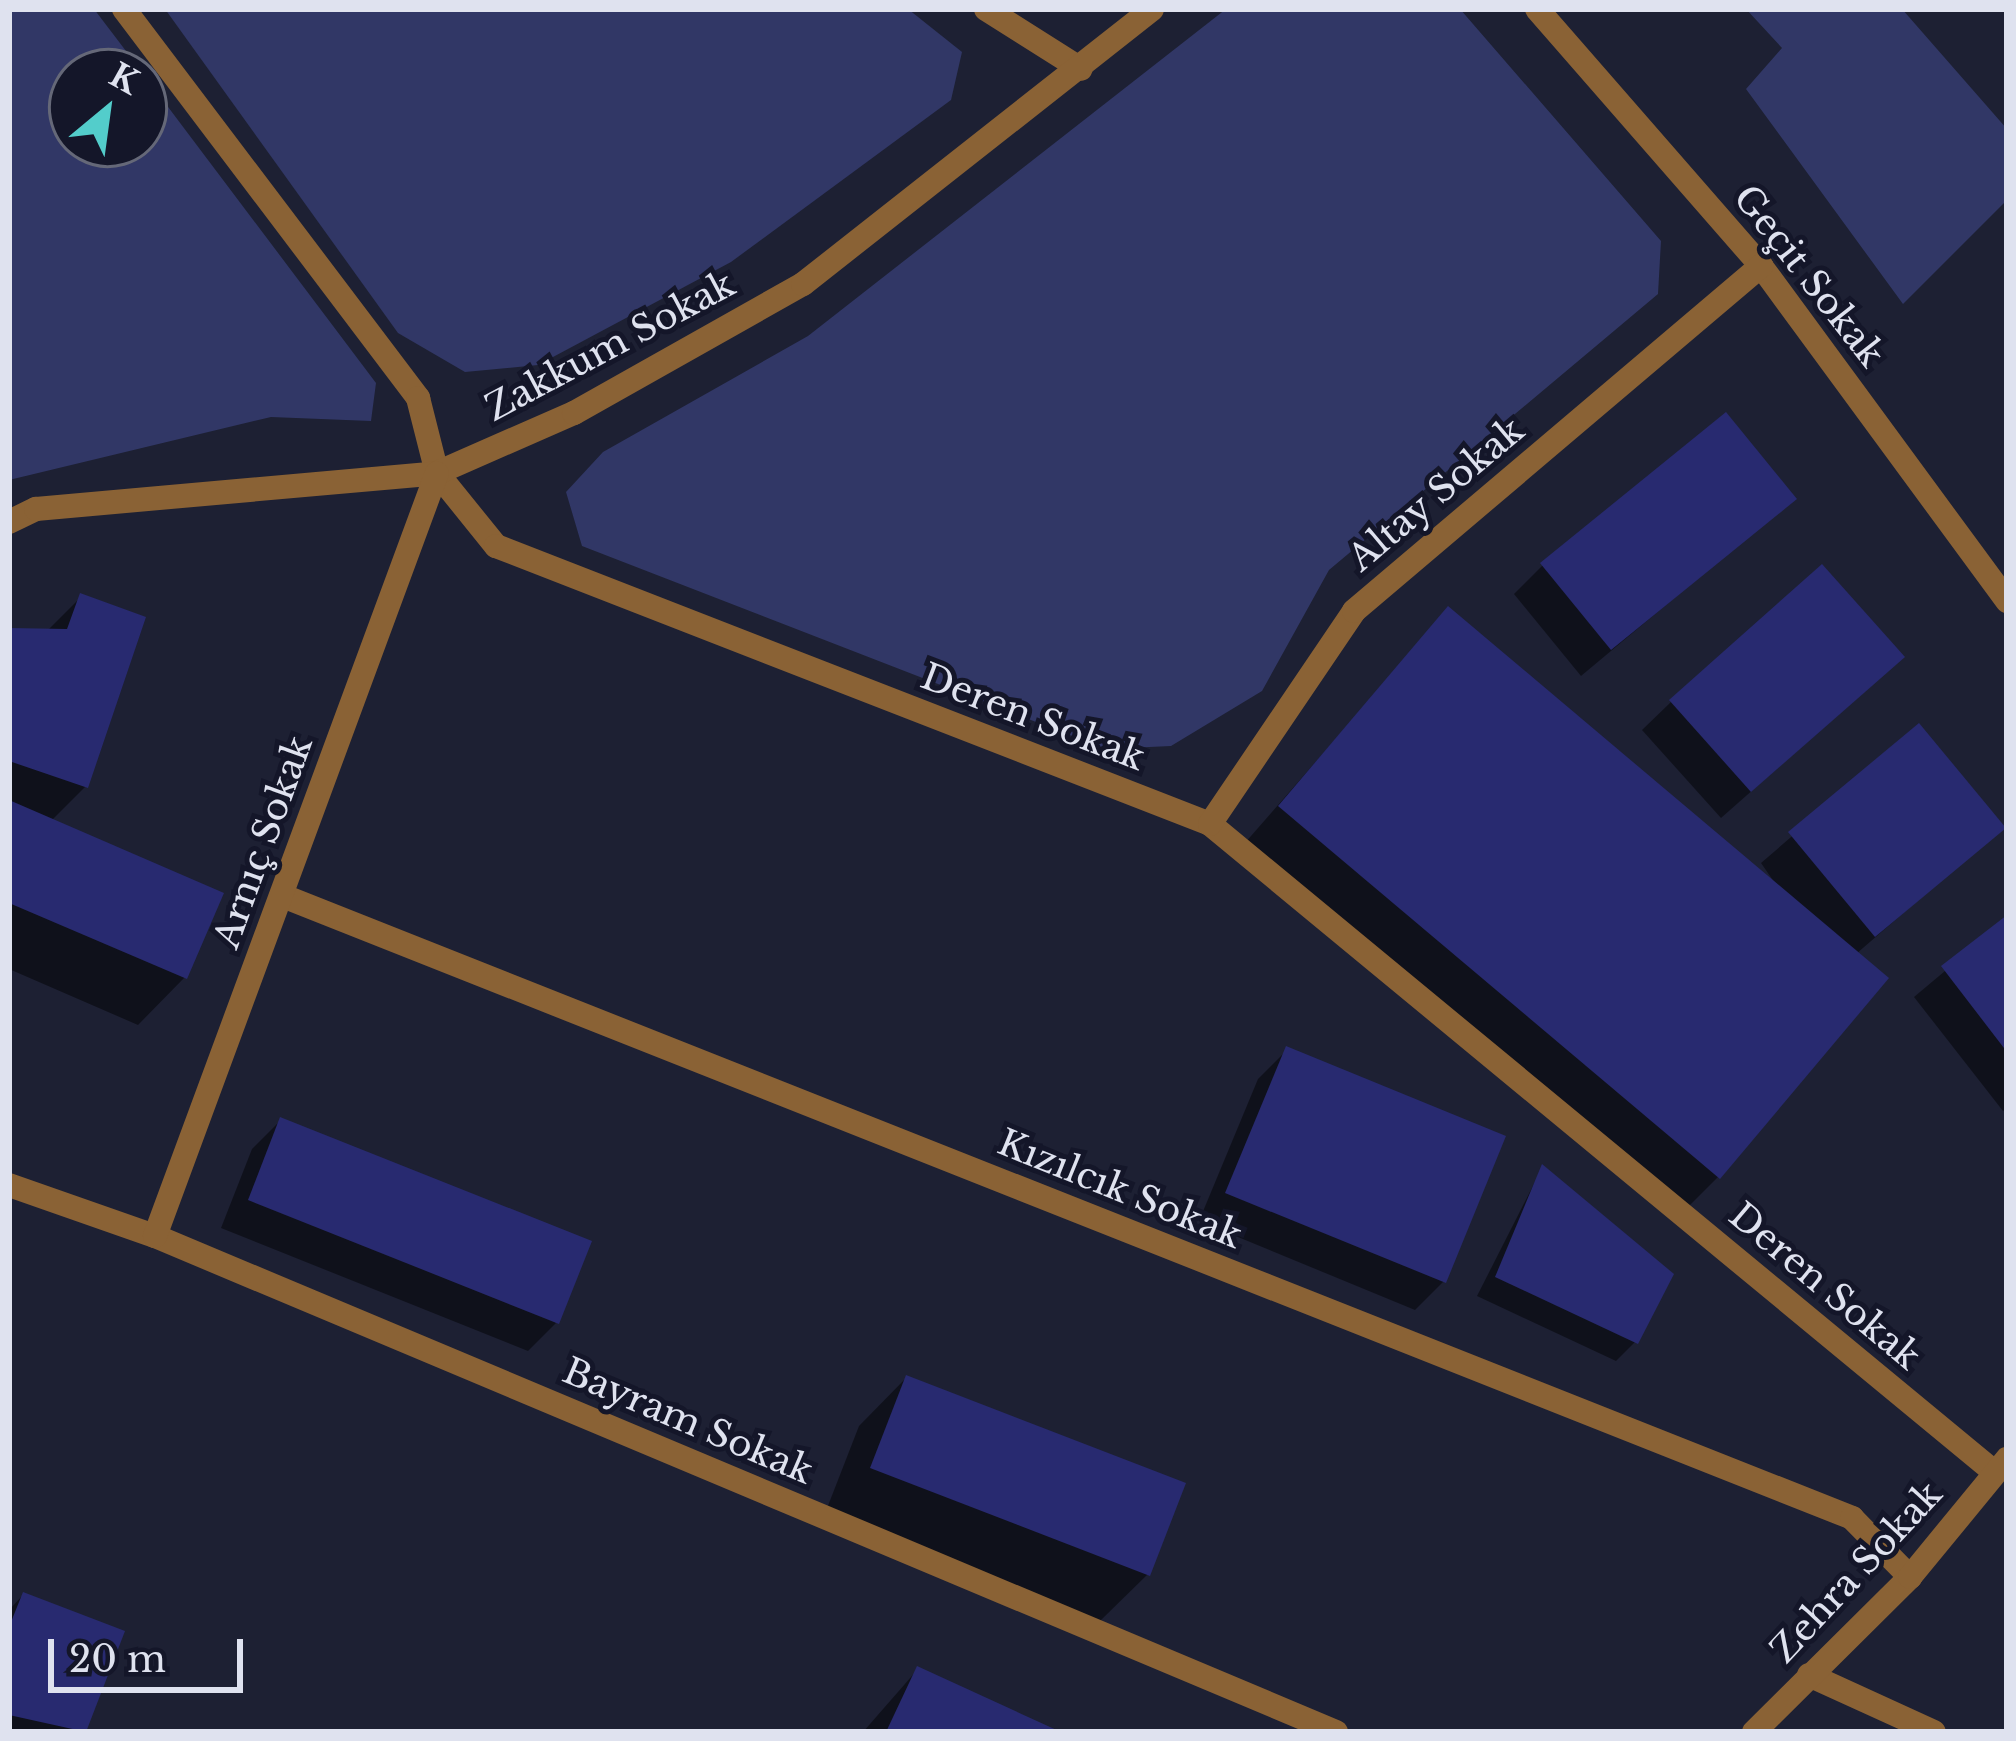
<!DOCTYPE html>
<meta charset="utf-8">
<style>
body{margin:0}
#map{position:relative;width:2016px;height:1741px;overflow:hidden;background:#1d2033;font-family:"Libre Baskerville",serif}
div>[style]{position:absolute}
.green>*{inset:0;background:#313766}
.shadow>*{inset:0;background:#0007}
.building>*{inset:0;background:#282a70}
.service>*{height:24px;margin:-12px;padding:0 12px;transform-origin:12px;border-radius:12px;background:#8a6235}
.minor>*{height:24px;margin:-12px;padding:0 12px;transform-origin:12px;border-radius:12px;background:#8a6235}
span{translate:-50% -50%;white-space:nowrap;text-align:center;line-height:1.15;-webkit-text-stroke:10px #141629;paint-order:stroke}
.street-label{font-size:36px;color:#dfe2ef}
.frame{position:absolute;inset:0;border:12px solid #dfe2ef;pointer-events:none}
.north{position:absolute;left:48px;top:48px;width:120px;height:120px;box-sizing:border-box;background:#141629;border:3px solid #656878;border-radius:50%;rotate:29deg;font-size:33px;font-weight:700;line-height:48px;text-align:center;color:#dfe2ef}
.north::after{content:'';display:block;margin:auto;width:42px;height:54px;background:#53cdcb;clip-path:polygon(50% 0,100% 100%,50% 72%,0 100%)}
.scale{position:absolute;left:48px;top:1639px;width:195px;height:54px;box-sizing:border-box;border:6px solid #dfe2ef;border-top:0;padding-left:15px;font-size:36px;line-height:42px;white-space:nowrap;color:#dfe2ef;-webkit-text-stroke:9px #141629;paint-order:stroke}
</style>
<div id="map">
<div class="green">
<div style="clip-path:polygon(9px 9px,94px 9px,142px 72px,72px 72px,72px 144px,144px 144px,144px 75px,376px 383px,371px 421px,271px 417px,9px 480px)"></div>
<div style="clip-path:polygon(165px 9px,908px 9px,962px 52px,951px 100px,731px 262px,538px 365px,465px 372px,398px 333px)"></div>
<div style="clip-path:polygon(1226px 9px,1460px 9px,1661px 241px,1658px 294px,1329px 570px,1262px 691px,1171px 746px,1106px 749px,582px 546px,566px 492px,603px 452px,808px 336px)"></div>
<div style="clip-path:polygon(1746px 9px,1902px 9px,2007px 129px,2007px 200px,1903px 304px,1746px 89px,1782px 48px)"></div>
</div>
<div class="shadow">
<div style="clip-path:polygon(1793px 499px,1581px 676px,1514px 594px,1542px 566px)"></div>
<div style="clip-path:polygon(81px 597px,85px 787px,51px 821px,185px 977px,138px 1025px,9px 969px,9px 631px,46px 632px)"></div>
<div style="clip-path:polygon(1448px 610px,1779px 889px,1761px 863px,1919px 727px,2002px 828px,1856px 954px,1718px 1177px,1682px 1213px,1244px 844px)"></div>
<div style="clip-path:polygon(1872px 685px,1721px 818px,1642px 730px,1671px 702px)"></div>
<div style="clip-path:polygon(2007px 919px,2007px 1108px,2003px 1111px,1914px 997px)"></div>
<div style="clip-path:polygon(1287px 1050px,1444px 1281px,1415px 1310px,1199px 1221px,1258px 1079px)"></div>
<div style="clip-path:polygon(281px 1120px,556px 1323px,528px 1351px,221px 1228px,252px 1149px)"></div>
<div style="clip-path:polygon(1542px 1168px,1635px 1342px,1616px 1361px,1477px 1296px)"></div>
<div style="clip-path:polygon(906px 1378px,1148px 1574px,1100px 1621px,824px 1516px,859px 1426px)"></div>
<div style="clip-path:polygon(23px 1595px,121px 1633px,83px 1732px,9px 1732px,9px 1610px)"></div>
<div style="clip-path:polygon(918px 1669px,1054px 1732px,863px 1732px)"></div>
</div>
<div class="building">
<div style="clip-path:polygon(1726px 412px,1797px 499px,1611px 650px,1540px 563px)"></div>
<div style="clip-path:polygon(1822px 564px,1905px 657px,1751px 792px,1669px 700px)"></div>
<div style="clip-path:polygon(80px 593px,146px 617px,88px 788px,9px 761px,9px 628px,67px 629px)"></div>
<div style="clip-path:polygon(1448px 606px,1889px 978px,1720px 1179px,1278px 806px)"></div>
<div style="clip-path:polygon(1919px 723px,2006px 828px,1875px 937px,1788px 832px)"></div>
<div style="clip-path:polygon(9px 800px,224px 893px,187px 979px,9px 903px)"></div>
<div style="clip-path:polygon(2007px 915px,2007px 1052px,1941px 966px)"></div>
<div style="clip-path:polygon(1286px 1046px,1506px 1136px,1446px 1283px,1225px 1193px)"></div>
<div style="clip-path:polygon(280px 1117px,592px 1241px,559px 1324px,248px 1200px)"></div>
<div style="clip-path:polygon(1542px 1164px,1674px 1274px,1638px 1344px,1495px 1277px)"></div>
<div style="clip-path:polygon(906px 1375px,1186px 1483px,1150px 1576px,870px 1468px)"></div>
<div style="clip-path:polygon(23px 1592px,125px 1631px,86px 1732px,9px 1715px,9px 1627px)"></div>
<div style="clip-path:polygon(917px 1666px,1061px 1732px,886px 1732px)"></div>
</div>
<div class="service">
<div style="left:1809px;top:1675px;width:137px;rotate:24.5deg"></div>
</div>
<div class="minor">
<div style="left:124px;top:9px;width:488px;rotate:52.9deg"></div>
<div style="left:418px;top:398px;width:77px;rotate:75.8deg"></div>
<div style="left:437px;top:473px;width:94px;rotate:51.1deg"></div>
<div style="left:496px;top:546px;width:766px;rotate:21.27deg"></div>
<div style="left:1210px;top:824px;width:1017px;rotate:39.57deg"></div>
<div style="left:986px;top:9px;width:112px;rotate:32.3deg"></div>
<div style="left:1537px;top:9px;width:341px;rotate:48.9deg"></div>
<div style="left:1761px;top:266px;width:416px;rotate:53.7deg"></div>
<div style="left:9px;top:522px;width:30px;rotate:-26deg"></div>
<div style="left:36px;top:509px;width:403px;rotate:-5.1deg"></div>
<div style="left:437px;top:473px;width:150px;rotate:-23.7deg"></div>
<div style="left:574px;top:413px;width:263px;rotate:-29.4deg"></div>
<div style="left:803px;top:284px;width:444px;rotate:-38.2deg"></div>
<div style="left:1210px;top:824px;width:257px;rotate:-55.9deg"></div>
<div style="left:1354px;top:611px;width:534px;rotate:-40.29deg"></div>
<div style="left:283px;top:896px;width:1688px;rotate:21.62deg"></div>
<div style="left:1852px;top:1518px;width:83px;rotate:45.5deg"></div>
<div style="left:9px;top:1185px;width:155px;rotate:19.3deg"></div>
<div style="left:155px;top:1236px;width:1281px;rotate:22.78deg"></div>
<div style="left:155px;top:1236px;width:813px;rotate:-69.72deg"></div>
<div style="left:1754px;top:1732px;width:220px;rotate:-44.8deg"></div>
<div style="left:1910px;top:1577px;width:153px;rotate:-50.6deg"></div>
</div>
<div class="street-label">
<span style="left:1809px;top:276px;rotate:52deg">Geçit Sokak</span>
<span style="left:610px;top:346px;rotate:-28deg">Zakkum Sokak</span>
<span style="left:1436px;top:494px;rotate:-40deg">Altay Sokak</span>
<span style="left:1033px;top:717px;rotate:21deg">Deren Sokak</span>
<span style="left:263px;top:842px;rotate:-70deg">Arnıç Sokak</span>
<span style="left:1120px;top:1189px;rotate:22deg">Kızılcık Sokak</span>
<span style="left:1825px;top:1286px;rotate:40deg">Deren Sokak</span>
<span style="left:688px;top:1421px;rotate:23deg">Bayram Sokak</span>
<span style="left:1856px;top:1572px;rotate:-47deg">Zehra Sokak</span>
</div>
<div class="frame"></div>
<div class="north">K</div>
<div class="scale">20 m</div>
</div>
